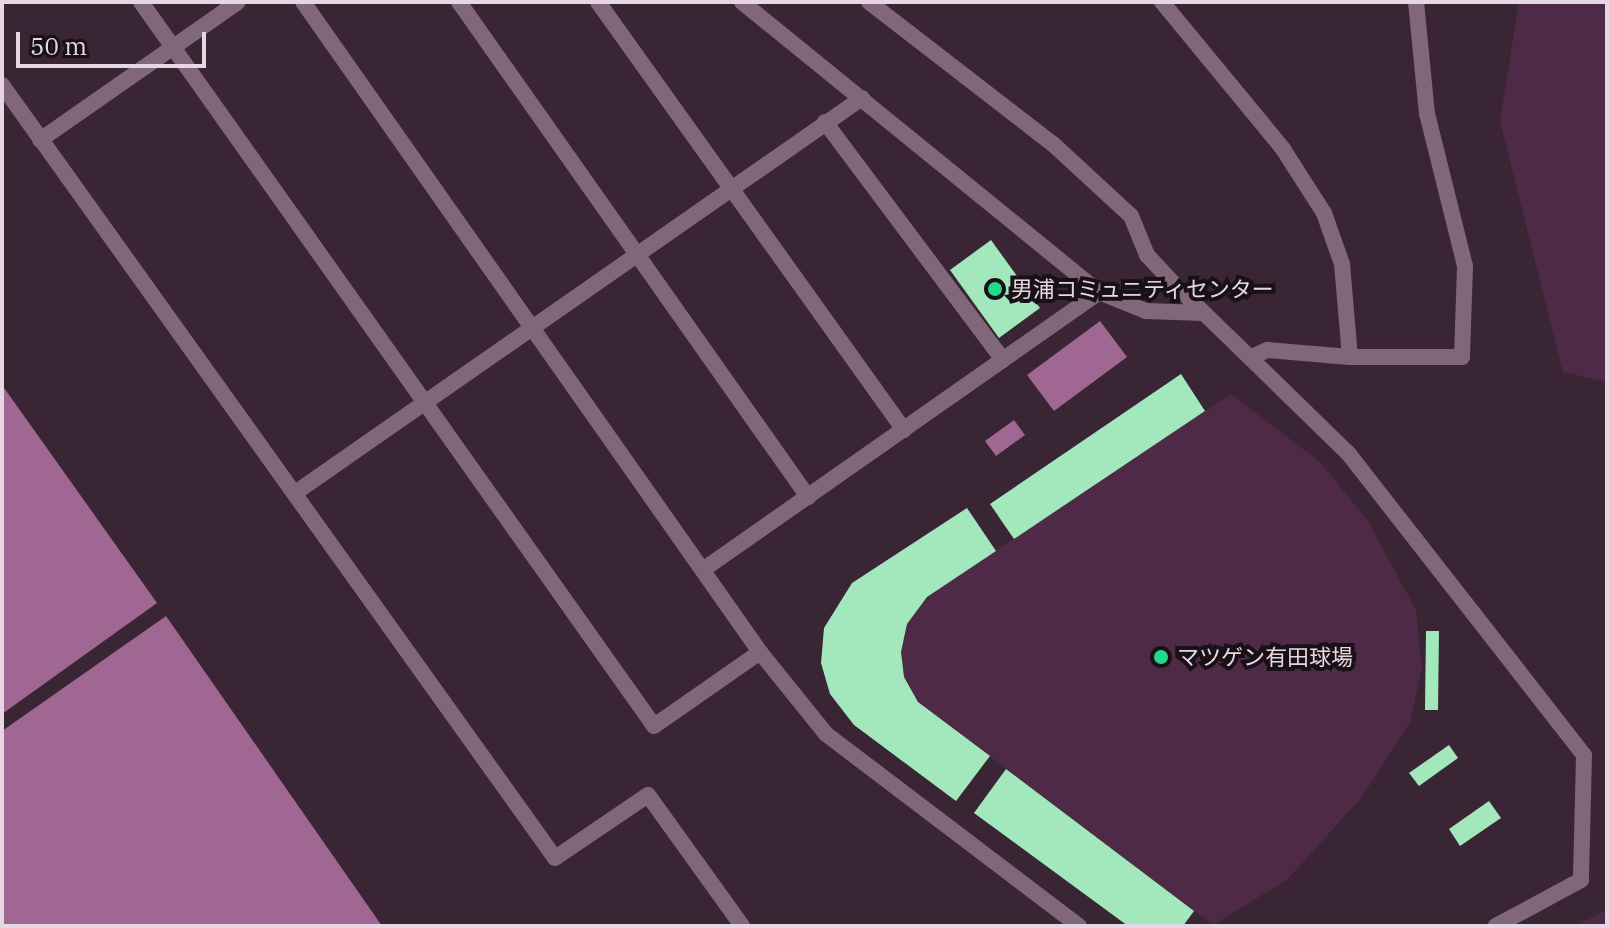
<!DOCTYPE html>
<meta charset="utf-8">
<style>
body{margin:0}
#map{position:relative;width:1609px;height:928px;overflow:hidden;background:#392534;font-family:"IBM Plex Serif","Noto Sans JP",serif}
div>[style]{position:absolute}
.green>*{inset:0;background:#4f2a46}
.water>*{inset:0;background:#a06792}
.building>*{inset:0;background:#a2e8bc}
.minor>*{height:16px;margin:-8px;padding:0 8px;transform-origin:8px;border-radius:8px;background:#806779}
.tertiary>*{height:16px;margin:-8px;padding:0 8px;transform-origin:8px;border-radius:8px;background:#806779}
.dots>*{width:22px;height:22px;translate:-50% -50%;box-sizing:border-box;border:4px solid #1a1118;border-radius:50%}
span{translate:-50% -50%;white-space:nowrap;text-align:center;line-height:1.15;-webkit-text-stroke:8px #1a1118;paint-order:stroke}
.poi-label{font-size:22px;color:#e6d8e2}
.left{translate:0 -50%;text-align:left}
.frame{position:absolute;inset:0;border:4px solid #e6d8e2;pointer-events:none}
.scale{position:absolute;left:16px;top:32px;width:190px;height:36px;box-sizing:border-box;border:4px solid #e6d8e2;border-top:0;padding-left:10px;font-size:24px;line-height:28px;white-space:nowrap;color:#e6d8e2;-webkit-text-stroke:6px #1a1118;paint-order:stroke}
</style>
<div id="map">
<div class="green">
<div style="clip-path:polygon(1519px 2px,1607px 2px,1607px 382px,1563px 372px,1500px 121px)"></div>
<div style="clip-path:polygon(1231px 394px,1320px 462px,1368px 521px,1416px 610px,1422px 669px,1410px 722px,1362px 797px,1287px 880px,1213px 925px,918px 702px,904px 677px,901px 652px,907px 624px,927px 597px)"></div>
<div style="clip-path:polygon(1607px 910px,1607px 926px,1575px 926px)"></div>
</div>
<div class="water">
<div style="clip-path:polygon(1100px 321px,1127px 357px,1054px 411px,1027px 375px)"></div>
<div style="clip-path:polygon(2px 385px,157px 603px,2px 714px)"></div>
<div style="clip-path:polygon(1014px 420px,1025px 435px,996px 456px,985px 441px)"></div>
<div style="clip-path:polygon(166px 616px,382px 926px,2px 926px,2px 731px)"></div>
</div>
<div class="building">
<div style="clip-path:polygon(991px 240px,1040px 308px,999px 338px,950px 270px)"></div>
<div style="clip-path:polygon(1181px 374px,1205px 411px,1014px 539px,990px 504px)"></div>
<div style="clip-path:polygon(967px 508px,996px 551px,927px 597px,907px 624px,901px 652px,904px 677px,918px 702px,990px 756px,956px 801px,854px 725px,830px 694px,821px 663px,824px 628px,852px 583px)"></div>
<div style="clip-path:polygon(1426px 631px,1439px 631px,1438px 710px,1425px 710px)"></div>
<div style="clip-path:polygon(1449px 745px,1458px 758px,1419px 786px,1409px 773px)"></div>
<div style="clip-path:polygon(1006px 769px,1194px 911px,1183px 926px,1128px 926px,974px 813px)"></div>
<div style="clip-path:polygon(1489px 801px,1501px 818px,1460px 846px,1449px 829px)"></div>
</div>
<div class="minor">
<div style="left:141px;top:2px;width:887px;rotate:54.68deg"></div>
<div style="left:654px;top:726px;width:129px;rotate:-34.9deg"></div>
<div style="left:459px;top:2px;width:606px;rotate:54.81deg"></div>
<div style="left:598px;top:2px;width:526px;rotate:54.44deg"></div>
<div style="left:742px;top:2px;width:460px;rotate:39.1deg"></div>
<div style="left:1099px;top:292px;width:51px;rotate:22deg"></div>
<div style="left:1146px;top:311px;width:57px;rotate:2deg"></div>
<div style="left:869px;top:2px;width:232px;rotate:37.7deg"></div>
<div style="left:1053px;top:144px;width:106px;rotate:42.7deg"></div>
<div style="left:1131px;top:216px;width:42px;rotate:67.7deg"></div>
<div style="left:1147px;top:255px;width:34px;rotate:47deg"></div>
<div style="left:1170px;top:280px;width:248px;rotate:44.2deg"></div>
<div style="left:1348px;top:453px;width:383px;rotate:52deg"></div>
<div style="left:1584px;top:755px;width:125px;rotate:91.4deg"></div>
<div style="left:1581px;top:880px;width:97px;rotate:151.6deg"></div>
<div style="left:1162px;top:2px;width:190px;rotate:50.5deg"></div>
<div style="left:1283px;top:149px;width:76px;rotate:57.4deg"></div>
<div style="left:1324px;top:213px;width:54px;rotate:70.6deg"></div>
<div style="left:1342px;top:264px;width:93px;rotate:85.1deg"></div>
<div style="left:2px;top:85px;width:950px;rotate:54.42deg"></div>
<div style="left:555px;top:858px;width:112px;rotate:-34.1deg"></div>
<div style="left:648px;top:795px;width:161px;rotate:54.3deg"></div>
<div style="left:825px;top:122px;width:297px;rotate:53.2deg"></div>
<div style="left:40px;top:140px;width:241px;rotate:-34.9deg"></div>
<div style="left:1252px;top:357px;width:17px;rotate:-25deg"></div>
<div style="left:1267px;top:350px;width:83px;rotate:4.8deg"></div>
<div style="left:1350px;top:357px;width:112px"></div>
<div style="left:1462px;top:357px;width:91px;rotate:-88.1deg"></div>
<div style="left:1465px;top:266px;width:157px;rotate:-104deg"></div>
<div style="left:1427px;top:114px;width:113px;rotate:-95.6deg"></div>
<div style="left:295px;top:493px;width:691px;rotate:-34.86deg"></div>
<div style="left:704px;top:569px;width:482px;rotate:-35deg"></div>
</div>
<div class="tertiary">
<div style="left:303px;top:2px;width:795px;rotate:54.89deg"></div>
<div style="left:760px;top:652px;width:105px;rotate:51.2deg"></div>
<div style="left:826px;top:734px;width:318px;rotate:37.2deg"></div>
</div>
<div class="dots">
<div style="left:995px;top:289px;background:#23d886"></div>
<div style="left:1161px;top:657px;background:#23d886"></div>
</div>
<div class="poi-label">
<span class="left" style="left:1011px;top:289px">男浦コミュニティセンター</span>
<span class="left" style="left:1177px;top:657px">マツゲン有田球場</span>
</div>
<div class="frame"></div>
<div class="scale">50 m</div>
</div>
